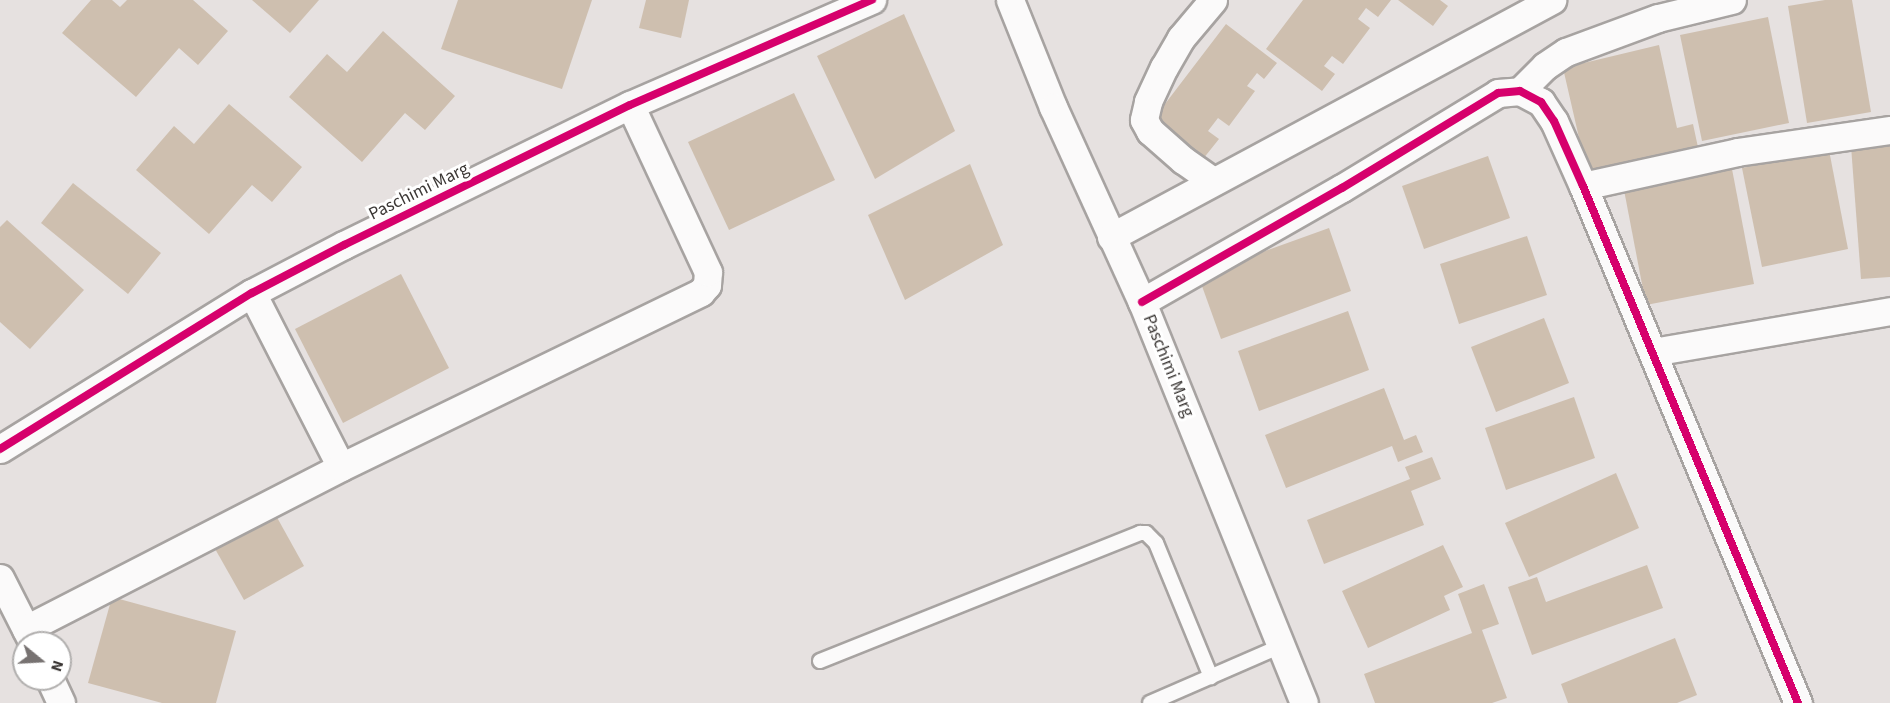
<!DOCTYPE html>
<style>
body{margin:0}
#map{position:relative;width:1890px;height:703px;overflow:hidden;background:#e6e1e0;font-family:"Source Sans 3",sans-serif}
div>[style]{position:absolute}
.building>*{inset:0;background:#cebfaf}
.roads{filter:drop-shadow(2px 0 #a7a3a1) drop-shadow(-2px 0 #a7a3a1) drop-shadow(0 2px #a7a3a1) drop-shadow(0 -2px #a7a3a1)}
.lane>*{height:14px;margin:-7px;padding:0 7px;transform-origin:7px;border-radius:7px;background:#fbfafa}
.street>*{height:27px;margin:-13.5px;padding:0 13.5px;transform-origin:13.5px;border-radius:13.5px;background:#fbfafa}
.cycleway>*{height:8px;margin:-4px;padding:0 4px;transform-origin:4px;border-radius:4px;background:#d6006c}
span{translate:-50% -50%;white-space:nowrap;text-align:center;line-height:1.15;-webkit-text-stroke:6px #fff;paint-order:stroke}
.street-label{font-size:18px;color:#3b3735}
.north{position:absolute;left:12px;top:631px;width:60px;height:60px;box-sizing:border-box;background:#fff;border:2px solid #b1afae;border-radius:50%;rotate:108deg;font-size:16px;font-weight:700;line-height:24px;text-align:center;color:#3b3735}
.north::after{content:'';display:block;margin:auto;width:21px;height:27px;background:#777271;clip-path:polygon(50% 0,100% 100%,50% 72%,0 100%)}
</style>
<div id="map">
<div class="building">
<div style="clip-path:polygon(91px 0,112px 0,120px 7px,127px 0,193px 0,228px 31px,198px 65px,179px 48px,136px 97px,62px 33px)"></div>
<div style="clip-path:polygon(252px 0,319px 0,290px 33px)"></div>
<div style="clip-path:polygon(458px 0,592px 0,562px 89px,441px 49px)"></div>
<div style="clip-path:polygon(646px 0,689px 0,681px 38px,639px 28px)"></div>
<div style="clip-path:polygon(1303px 0,1391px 0,1378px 17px,1366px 8px,1358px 19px,1370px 28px,1343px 64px,1332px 56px,1324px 66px,1335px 74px,1322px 91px,1266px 49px)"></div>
<div style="clip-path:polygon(1398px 0,1440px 0,1448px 6px,1433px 26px)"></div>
<div style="clip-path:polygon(1825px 0,1852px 0,1871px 112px,1807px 123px,1788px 6px)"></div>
<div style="clip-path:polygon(904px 14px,955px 131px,875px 179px,817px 56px)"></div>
<div style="clip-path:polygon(1768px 17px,1789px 123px,1702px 141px,1680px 35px)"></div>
<div style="clip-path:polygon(1226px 24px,1277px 63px,1264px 79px,1257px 73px,1247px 86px,1255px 91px,1229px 126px,1218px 118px,1208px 131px,1219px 139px,1203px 159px,1152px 121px)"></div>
<div style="clip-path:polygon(383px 31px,455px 96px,425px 130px,405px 113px,362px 162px,289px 97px,327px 54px,347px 72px)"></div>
<div style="clip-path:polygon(1659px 45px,1677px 128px,1693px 124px,1699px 152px,1588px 177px,1563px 68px)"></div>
<div style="clip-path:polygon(794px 93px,835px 180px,729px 230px,688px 142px)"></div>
<div style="clip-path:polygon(229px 104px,302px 167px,272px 202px,252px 185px,209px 234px,136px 170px,174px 126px,194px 144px)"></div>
<div style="clip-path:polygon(1890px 143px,1890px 277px,1861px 279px,1851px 146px)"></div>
<div style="clip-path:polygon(1829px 150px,1848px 249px,1762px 267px,1742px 168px)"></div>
<div style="clip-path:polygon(1488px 156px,1510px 218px,1424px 249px,1402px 186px)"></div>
<div style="clip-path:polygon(970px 164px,1003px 245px,905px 300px,868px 215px)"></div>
<div style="clip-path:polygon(1732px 169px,1754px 284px,1646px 305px,1624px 190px)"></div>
<div style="clip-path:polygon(73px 183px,161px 253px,128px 294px,41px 223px)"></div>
<div style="clip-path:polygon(7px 220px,84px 290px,30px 349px,0 322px,0 227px)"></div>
<div style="clip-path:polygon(1329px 228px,1351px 291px,1221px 339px,1198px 275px)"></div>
<div style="clip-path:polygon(1527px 236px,1547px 295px,1459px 324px,1440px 264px)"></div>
<div style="clip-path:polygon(401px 274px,449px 368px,343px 423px,295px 329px)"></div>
<div style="clip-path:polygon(1348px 311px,1369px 370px,1259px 411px,1238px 351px)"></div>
<div style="clip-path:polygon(1544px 318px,1569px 383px,1496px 412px,1471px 347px)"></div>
<div style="clip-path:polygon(1384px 388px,1404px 440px,1416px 435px,1423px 452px,1398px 462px,1392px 446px,1286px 488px,1265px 435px)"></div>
<div style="clip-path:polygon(1574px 397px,1595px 458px,1506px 490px,1485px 428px)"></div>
<div style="clip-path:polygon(1432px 457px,1441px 479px,1411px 491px,1424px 525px,1324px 564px,1307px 520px,1410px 479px,1405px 467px)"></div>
<div style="clip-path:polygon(1616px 473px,1639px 528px,1529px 577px,1505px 523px)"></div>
<div style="clip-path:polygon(274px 512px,304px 566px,244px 600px,214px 547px)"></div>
<div style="clip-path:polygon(1443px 545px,1463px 587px,1444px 596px,1450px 610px,1368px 648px,1342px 591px)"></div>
<div style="clip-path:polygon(1647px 565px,1663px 608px,1532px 655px,1508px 587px,1537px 577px,1546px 602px)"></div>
<div style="clip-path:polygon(1484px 584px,1499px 624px,1482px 630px,1507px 698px,1492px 703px,1375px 703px,1364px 674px,1472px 633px,1458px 594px)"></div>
<div style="clip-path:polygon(112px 597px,236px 631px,216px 703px,162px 703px,88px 683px)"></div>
<div style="clip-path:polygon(1675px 638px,1697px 695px,1677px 703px,1568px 703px,1561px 684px)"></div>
</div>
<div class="roads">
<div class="lane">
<div style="left:820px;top:661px;width:345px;rotate:-21.8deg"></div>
<div style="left:1140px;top:533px;width:6px"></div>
<div style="left:1146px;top:533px;width:14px;rotate:45deg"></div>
<div style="left:1156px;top:543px;width:145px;rotate:67.7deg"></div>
<div style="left:1150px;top:703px;width:143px;rotate:-23.5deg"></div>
</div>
<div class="street">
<div style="left:1010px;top:0;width:115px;rotate:68.1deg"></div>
<div style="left:1053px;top:107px;width:214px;rotate:65.5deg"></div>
<div style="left:1142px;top:302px;width:432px;rotate:68deg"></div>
<div style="left:1213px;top:0;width:50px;rotate:130.1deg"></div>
<div style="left:1181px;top:38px;width:34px;rotate:120deg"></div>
<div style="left:1164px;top:67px;width:38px;rotate:115deg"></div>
<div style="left:1148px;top:102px;width:18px;rotate:103deg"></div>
<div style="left:1144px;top:120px;width:13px;rotate:61deg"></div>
<div style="left:1150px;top:131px;width:44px;rotate:41.3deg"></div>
<div style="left:1183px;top:160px;width:37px;rotate:35deg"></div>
<div style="left:1520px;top:91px;width:35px;rotate:-45deg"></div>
<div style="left:1545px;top:66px;width:25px;rotate:-34deg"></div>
<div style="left:1566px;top:52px;width:98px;rotate:-20.3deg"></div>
<div style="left:1658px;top:18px;width:76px;rotate:-13.7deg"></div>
<div style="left:1583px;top:186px;width:158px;rotate:-12.4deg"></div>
<div style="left:1737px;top:152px;width:155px;rotate:-8.2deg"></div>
<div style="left:1111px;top:237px;width:501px;rotate:-28.25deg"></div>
<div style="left:252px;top:293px;width:195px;rotate:62.9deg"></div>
<div style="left:1142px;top:302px;width:230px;rotate:-29.7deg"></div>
<div style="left:1342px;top:188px;width:183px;rotate:-31.3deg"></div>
<div style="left:1498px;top:93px;width:22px;rotate:-5deg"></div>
<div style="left:1520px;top:91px;width:24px;rotate:28deg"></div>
<div style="left:1541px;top:102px;width:23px;rotate:56deg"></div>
<div style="left:1554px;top:121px;width:71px;rotate:66deg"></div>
<div style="left:1583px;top:186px;width:560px;rotate:67.42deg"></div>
<div style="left:1653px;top:352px;width:241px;rotate:-9.8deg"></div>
<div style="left:0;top:449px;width:296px;rotate:-31.8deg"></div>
<div style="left:252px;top:293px;width:104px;rotate:-27.6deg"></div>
<div style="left:344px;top:245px;width:318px;rotate:-26.1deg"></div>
<div style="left:630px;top:105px;width:264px;rotate:-23.5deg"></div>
<div style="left:0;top:578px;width:73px;rotate:63.1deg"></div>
<div style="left:26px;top:629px;width:354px;rotate:-27.2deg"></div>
<div style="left:341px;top:467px;width:400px;rotate:-25.9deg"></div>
<div style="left:701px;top:292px;width:9px;rotate:-49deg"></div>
<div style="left:707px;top:285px;width:13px;rotate:-86deg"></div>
<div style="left:708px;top:272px;width:184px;rotate:-115deg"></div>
<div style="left:50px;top:679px;width:26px;rotate:65deg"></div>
</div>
</div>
<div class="cycleway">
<div style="left:1142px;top:302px;width:230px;rotate:-29.7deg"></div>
<div style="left:1342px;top:188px;width:183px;rotate:-31.3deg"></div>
<div style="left:1498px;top:93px;width:22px;rotate:-5deg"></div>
<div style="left:1520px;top:91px;width:24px;rotate:28deg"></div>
<div style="left:1541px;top:102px;width:23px;rotate:56deg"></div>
<div style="left:1554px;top:121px;width:71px;rotate:66deg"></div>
<div style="left:1583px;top:186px;width:560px;rotate:67.42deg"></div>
<div style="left:0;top:449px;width:296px;rotate:-31.8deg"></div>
<div style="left:252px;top:293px;width:104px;rotate:-27.6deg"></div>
<div style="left:344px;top:245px;width:318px;rotate:-26.1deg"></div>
<div style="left:630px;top:105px;width:264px;rotate:-23.5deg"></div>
</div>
<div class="street-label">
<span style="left:419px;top:192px;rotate:-26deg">Paschimi Marg</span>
<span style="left:1168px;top:366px;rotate:68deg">Paschimi Marg</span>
</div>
<div class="north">N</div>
</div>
